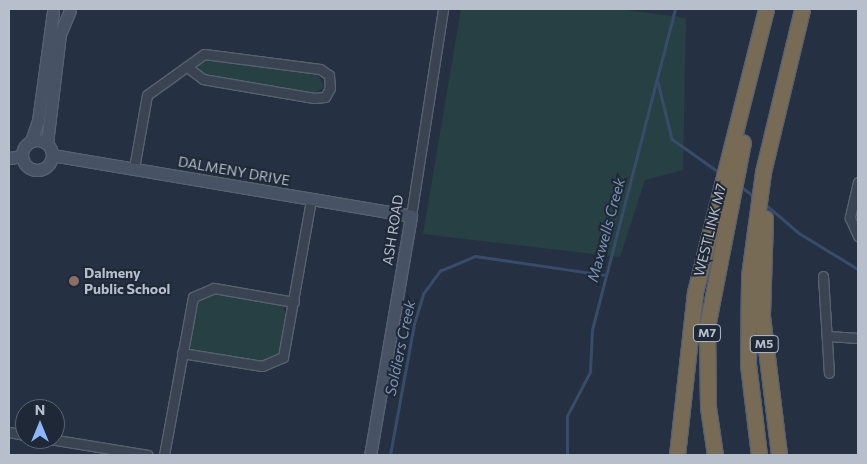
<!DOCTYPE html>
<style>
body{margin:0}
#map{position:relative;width:867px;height:464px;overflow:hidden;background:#253142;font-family:Commissioner,sans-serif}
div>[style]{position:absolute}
.green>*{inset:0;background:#274043}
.stream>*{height:2.5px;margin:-1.25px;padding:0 1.25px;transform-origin:1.25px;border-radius:1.25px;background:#384c6a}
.roads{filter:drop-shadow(1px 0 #58616f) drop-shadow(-1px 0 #58616f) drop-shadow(0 1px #58616f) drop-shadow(0 -1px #58616f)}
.street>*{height:9px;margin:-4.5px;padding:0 4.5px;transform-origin:4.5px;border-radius:4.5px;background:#3a4352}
.secondary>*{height:11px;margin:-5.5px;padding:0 5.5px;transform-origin:5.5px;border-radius:5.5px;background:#485265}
.secondary>.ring{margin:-5.5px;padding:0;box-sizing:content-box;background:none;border:11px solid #485265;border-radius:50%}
.highway>*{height:15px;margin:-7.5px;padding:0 7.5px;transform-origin:7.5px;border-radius:7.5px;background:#786b56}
.dots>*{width:14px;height:14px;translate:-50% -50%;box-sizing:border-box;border:2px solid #1e2837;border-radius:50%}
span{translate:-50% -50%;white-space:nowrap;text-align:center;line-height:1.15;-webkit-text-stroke:4px #1e2837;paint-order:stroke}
.shield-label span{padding:1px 4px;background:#1e2837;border:1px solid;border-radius:4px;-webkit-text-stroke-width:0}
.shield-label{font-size:12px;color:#b7bfcc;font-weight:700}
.street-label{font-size:14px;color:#b7bfcc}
.poi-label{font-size:14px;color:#b7bfcc;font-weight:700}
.left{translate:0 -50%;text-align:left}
.water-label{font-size:15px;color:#7d94b4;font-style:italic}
.frame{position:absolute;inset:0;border:10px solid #b7bfcc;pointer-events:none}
.north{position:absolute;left:15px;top:399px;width:50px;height:50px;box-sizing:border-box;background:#1e2837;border:1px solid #5b6473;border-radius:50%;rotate:0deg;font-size:14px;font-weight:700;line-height:20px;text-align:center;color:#b7bfcc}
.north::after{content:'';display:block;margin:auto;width:18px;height:22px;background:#8cb6fb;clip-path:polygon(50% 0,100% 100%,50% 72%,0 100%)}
</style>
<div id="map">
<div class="green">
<div style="clip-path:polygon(461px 9px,620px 9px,686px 18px,683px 170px,645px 180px,620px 257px,423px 234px)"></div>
<div style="clip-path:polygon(211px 58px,318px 75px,324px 87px,315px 93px,200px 74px,198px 65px)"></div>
<div style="clip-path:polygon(213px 294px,283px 306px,287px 319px,279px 356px,259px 363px,192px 351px,188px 346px,196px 301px)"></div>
</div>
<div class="stream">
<div style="left:658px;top:82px;width:59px;rotate:76.2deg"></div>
<div style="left:672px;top:139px;width:59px;rotate:35.3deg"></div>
<div style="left:739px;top:185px;width:20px;rotate:37deg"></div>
<div style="left:764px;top:203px;width:46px;rotate:40.6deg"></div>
<div style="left:799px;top:233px;width:69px;rotate:31.4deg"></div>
<div style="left:390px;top:455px;width:133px;rotate:-79.6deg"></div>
<div style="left:414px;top:324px;width:31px;rotate:-73deg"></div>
<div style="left:423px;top:294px;width:29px;rotate:-54deg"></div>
<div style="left:440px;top:271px;width:38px;rotate:-23deg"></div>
<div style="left:475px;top:256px;width:132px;rotate:8.3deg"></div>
<div style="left:567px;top:455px;width:39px;rotate:-90deg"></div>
<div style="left:567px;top:416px;width:50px;rotate:-62.4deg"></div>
<div style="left:590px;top:372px;width:42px;rotate:-87.3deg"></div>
<div style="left:592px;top:330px;width:332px;rotate:-75.5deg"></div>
</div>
<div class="roads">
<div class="street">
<div style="left:134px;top:168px;width:74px;rotate:-79.9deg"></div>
<div style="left:147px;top:95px;width:70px;rotate:-35.7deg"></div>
<div style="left:204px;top:54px;width:117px;rotate:7.4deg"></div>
<div style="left:320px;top:69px;width:11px;rotate:34deg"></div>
<div style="left:329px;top:75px;width:13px;rotate:86deg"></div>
<div style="left:330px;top:88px;width:10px;rotate:119deg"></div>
<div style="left:325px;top:97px;width:11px;rotate:175deg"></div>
<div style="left:314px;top:98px;width:113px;rotate:-170.3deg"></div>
<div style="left:203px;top:79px;width:20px;rotate:-143deg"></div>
<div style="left:858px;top:182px;width:37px;rotate:103deg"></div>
<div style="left:850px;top:218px;width:20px;rotate:66deg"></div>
<div style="left:411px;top:216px;width:209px;rotate:-81.2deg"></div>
<div style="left:823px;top:276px;width:97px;rotate:86.5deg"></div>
<div style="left:828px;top:336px;width:30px;rotate:4deg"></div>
<div style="left:182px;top:353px;width:81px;rotate:9.2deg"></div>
<div style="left:262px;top:366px;width:23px;rotate:-23deg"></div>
<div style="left:283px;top:357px;width:159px;rotate:-79.9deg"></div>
<div style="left:9px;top:432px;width:16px;rotate:11deg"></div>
<div style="left:50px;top:439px;width:99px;rotate:9.3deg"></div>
<div style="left:164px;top:455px;width:161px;rotate:-79.6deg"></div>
<div style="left:193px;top:297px;width:23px;rotate:-23deg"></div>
<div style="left:214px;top:288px;width:81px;rotate:9.9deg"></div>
</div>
<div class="secondary">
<div class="ring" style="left:22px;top:140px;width:19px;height:19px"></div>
<div style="left:31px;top:141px;width:21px;rotate:-71deg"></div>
<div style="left:38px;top:121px;width:111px;rotate:-82.2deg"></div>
<div style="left:47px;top:143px;width:110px;rotate:-83.2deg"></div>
<div style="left:60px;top:34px;width:25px;rotate:-67deg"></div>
<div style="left:52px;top:155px;width:364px;rotate:9.6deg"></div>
<div style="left:411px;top:216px;width:242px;rotate:99.7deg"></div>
<div style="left:9px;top:158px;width:13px;rotate:-9deg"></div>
</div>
<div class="highway">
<div style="left:765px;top:218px;width:98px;rotate:91.8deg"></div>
<div style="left:762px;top:316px;width:140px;rotate:83deg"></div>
<div style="left:677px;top:455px;width:164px;rotate:-83.7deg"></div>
<div style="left:695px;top:292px;width:292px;rotate:-75.9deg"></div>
<div style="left:715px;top:455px;width:49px;rotate:-98.3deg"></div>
<div style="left:708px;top:407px;width:80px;rotate:-90.7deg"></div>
<div style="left:707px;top:327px;width:188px;rotate:-79deg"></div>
<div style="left:759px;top:455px;width:92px;rotate:-96.9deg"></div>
<div style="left:748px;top:364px;width:88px;rotate:-89.3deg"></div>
<div style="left:749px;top:276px;width:105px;rotate:-82.3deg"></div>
<div style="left:763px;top:172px;width:168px;rotate:-76.5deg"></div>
</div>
</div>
<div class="dots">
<div style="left:74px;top:281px;background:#8d6e63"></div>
</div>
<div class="shield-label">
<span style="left:707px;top:333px">M7</span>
<span style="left:764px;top:344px">M5</span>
</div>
<div class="street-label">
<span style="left:234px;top:171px;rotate:10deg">DALMENY DRIVE</span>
<span style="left:393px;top:230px;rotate:-81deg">ASH ROAD</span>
<span style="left:710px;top:230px;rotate:-76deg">WESTLINK M7</span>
</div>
<div class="poi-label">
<span class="left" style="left:84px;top:281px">Dalmeny<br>Public School</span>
</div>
<div class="water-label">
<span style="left:606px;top:230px;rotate:-75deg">Maxwells Creek</span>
<span style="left:400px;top:348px;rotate:-78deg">Soldiers Creek</span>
</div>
<div class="frame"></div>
<div class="north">N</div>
</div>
